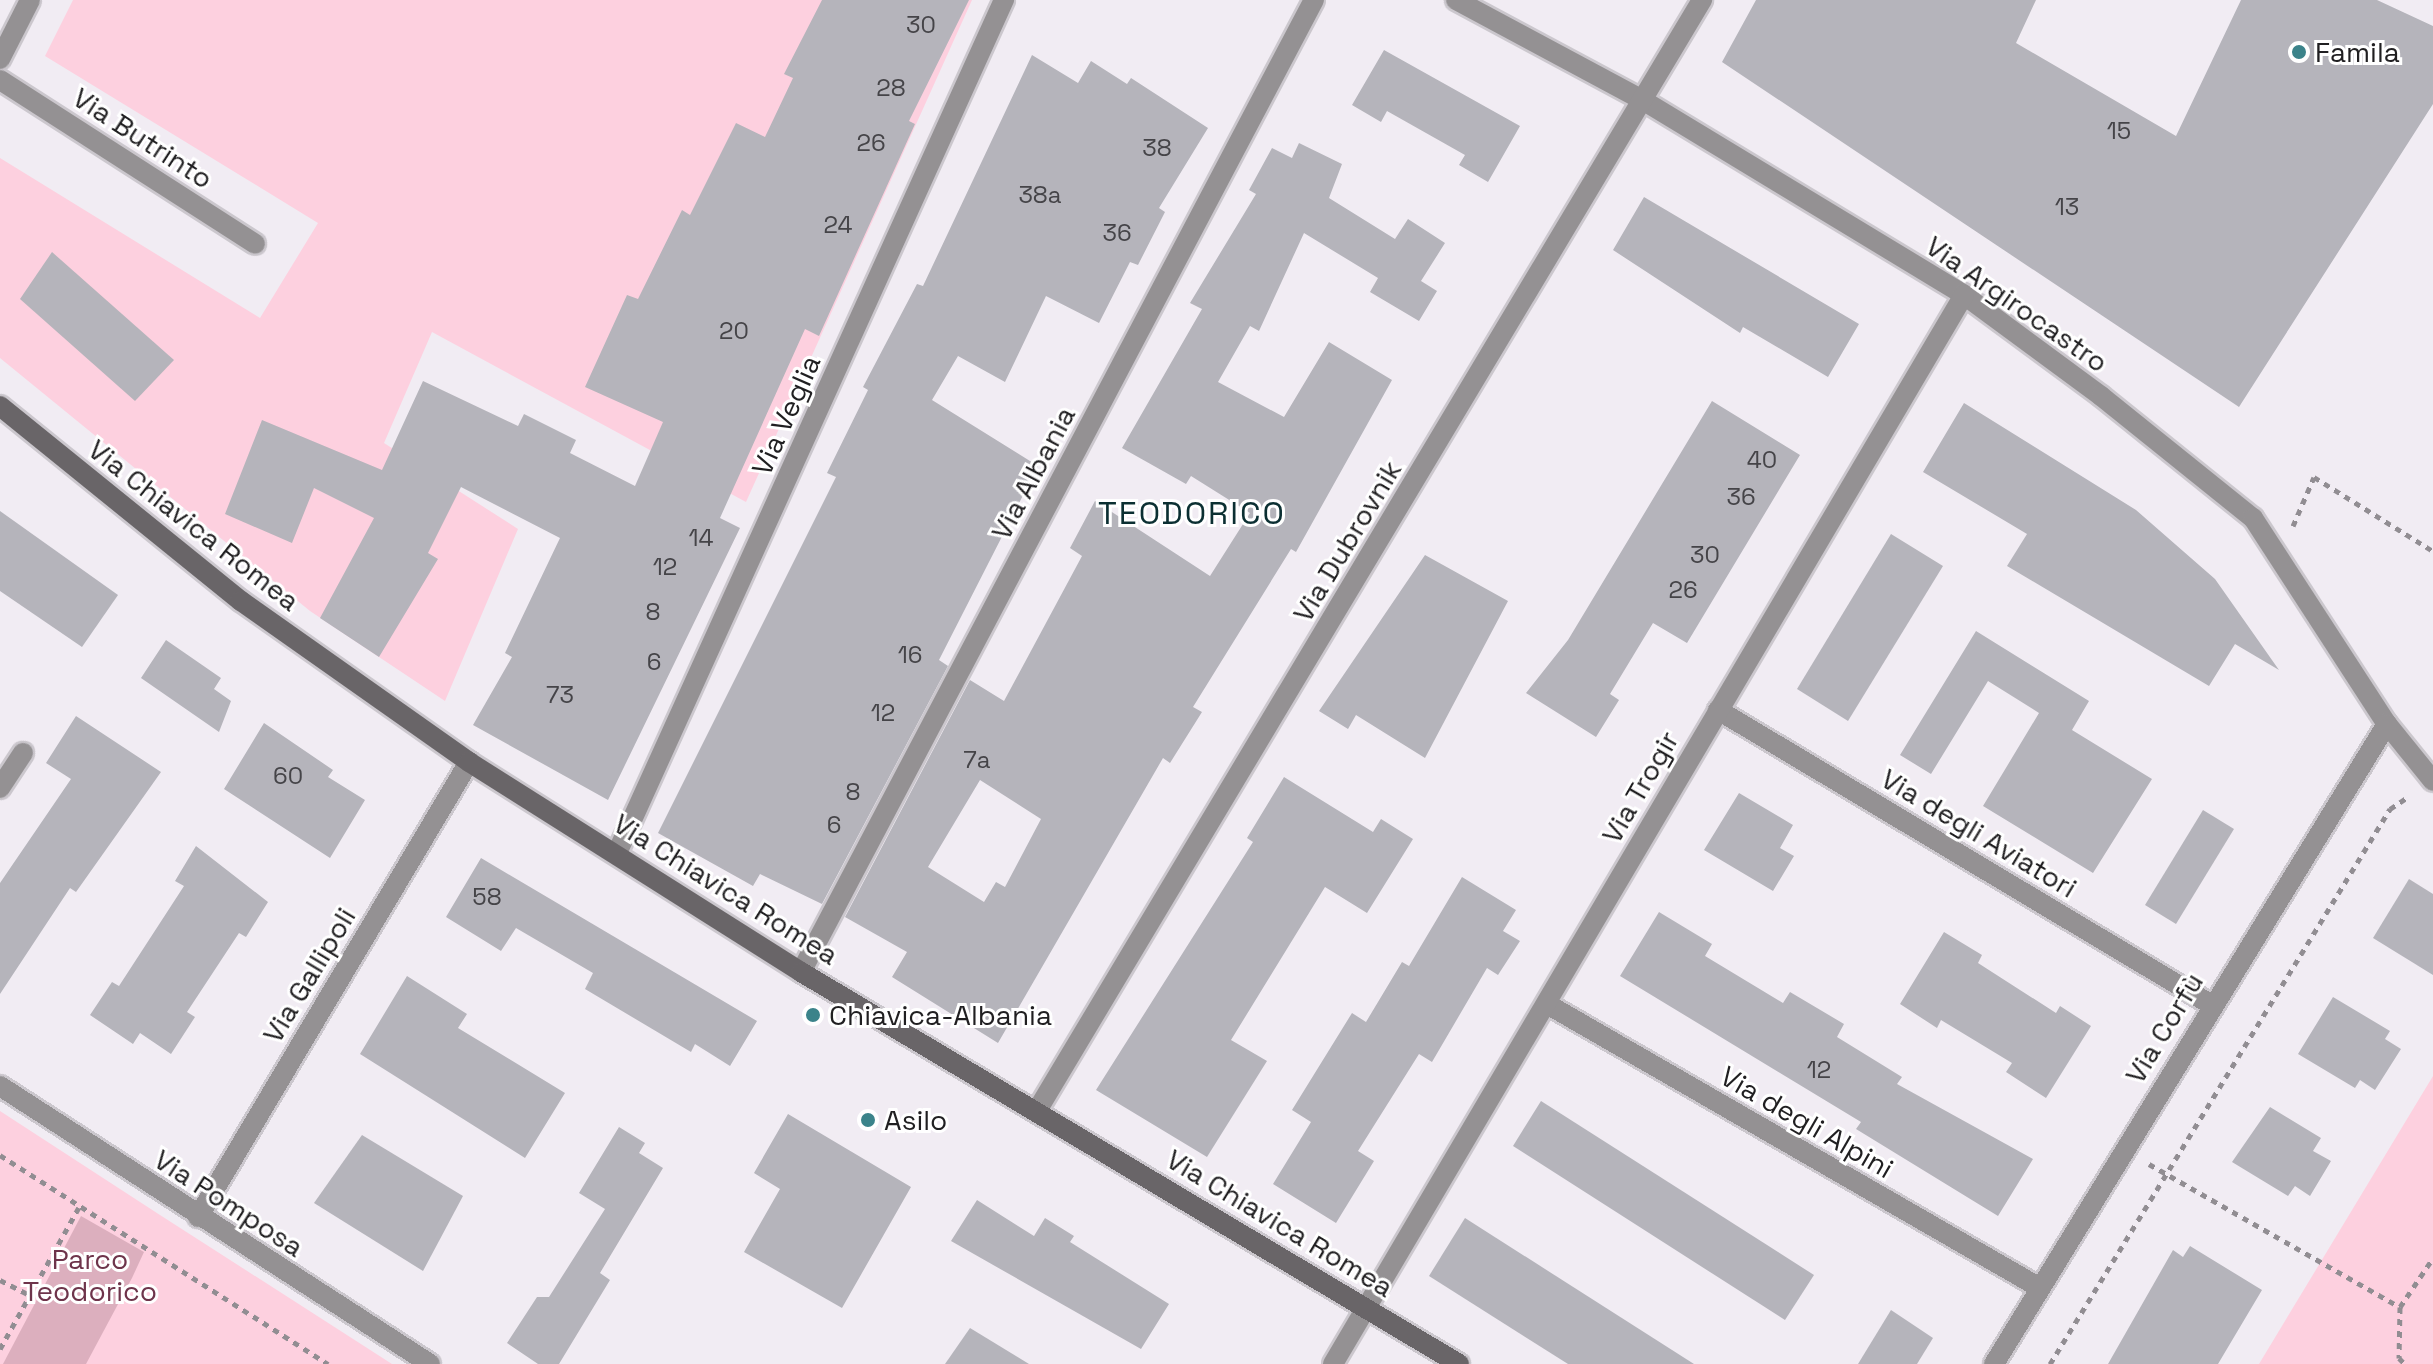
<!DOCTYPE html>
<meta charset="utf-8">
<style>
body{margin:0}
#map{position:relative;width:2433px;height:1364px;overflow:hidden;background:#f1ecf3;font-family:"Space Grotesk",sans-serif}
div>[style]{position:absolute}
.green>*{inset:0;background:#fdd0df}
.forest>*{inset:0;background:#dcafbe}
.building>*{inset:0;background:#b5b4bb}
.path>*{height:5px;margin-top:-2.5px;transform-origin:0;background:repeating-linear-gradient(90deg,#918d92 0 6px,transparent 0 12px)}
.roads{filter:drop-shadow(2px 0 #cbc7cd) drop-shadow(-2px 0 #cbc7cd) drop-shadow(0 2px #cbc7cd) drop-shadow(0 -2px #cbc7cd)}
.street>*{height:20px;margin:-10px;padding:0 10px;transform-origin:10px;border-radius:10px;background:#949193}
.secondary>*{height:20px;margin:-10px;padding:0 10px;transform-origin:10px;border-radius:10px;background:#696568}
.dots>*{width:22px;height:22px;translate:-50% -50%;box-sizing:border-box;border:4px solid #fff;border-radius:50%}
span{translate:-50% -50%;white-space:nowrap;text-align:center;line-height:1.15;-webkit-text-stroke:6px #fff;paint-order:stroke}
.number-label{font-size:24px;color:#454448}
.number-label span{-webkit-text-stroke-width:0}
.poi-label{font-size:28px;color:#201f21}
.left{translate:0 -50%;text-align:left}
.street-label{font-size:28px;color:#201f21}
.park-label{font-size:28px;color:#6e344b}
.quarter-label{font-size:32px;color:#0b2f32;letter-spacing:2px}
</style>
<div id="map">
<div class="green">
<div style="clip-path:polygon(73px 0,972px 0,746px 502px,432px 332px,384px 443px,518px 529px,445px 701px,310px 611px,0 358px,0 158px,260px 318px,318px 223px,45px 56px)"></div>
<div style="clip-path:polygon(2433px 1076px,2433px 1364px,2259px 1364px)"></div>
<div style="clip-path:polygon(0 1111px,160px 1215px,392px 1364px,0 1364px)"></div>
</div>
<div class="forest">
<div style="clip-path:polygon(81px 1216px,144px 1252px,132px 1278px,86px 1364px,3px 1364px)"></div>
</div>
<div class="building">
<div style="clip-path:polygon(822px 0,969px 0,909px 121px,915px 124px,819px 336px,805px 329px,720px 518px,740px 528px,608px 800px,473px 725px,512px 657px,505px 653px,560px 538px,461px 487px,428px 553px,438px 559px,379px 657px,320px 618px,374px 518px,314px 488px,292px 543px,225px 514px,262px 420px,382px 470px,423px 381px,518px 426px,524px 414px,576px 440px,570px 453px,635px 486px,663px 422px,585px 387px,627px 295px,638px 299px,682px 210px,690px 215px,736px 123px,765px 137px,793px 78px,784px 74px)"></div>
<div style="clip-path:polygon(1756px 0,2036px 0,2016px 43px,2176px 136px,2241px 0,2377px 0,2433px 26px,2433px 104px,2239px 407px,1722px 62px)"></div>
<div style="clip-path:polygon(1384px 50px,1520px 126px,1488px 182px,1459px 165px,1465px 155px,1387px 111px,1381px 122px,1352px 105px)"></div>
<div style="clip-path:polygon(1032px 55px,1078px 83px,1091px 61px,1127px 84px,1131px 78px,1208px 128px,1159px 208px,1165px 212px,1138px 265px,1130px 262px,1099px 323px,1046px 296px,1005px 382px,958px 356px,932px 400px,1038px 466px,939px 660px,948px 666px,822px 904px,760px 874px,753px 886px,658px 833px,836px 477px,827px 473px,868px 390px,863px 387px,917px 284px,923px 286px)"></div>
<div style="clip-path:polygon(evenodd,1299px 143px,1342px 164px,1329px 198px,1395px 239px,1408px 219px,1445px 243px,1421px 281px,1437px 291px,1419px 321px,1370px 292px,1378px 278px,1304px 233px,1259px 331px,1250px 326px,1218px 382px,1284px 417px,1329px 342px,1392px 380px,1296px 552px,1291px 549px,1193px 707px,1202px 712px,1170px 763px,1163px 758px,998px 1043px,892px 977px,907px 952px,845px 917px,970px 680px,1004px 701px,1082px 556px,1070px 548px,1095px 501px,1210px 576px,1250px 513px,1191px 476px,1186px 484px,1122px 448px,1202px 309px,1190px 303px,1256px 194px,1249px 190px,1272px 148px,1292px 158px,1299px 143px,980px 780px,1041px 819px,1005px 887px,996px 882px,984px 902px,928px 867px,980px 780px)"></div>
<div style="clip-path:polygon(1644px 197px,1859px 324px,1828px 377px,1743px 327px,1740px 333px,1613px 250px)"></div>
<div style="clip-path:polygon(52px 252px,174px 360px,135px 401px,20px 299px)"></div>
<div style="clip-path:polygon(1712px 401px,1800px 455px,1687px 643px,1653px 623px,1610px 694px,1619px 700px,1596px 737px,1526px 693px,1568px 640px)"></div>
<div style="clip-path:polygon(1964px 403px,2136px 510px,2215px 579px,2279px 670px,2235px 644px,2209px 686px,2007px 566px,2027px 534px,1923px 472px)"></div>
<div style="clip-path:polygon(0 511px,118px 595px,82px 647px,0 591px)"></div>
<div style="clip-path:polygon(1891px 534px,1943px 566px,1848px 721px,1797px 689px)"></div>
<div style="clip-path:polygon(1425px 555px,1508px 601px,1425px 758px,1356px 715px,1348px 729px,1319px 711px)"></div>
<div style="clip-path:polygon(1976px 631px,2089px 701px,2072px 730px,2152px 779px,2093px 873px,1983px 806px,2039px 713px,1988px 681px,1931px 774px,1900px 755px)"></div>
<div style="clip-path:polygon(166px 640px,221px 678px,214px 689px,231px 701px,219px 732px,141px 678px)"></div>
<div style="clip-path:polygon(76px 716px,161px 772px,76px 892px,70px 888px,0 994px,0 883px,71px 779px,46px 763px)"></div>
<div style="clip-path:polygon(264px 723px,333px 770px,328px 777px,365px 800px,330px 858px,224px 789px)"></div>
<div style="clip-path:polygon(1284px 777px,1373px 832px,1381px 819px,1413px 839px,1367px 913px,1325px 887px,1231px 1040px,1267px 1061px,1207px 1157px,1096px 1090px,1253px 842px,1247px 838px)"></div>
<div style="clip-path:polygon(1739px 793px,1793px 825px,1780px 848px,1794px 856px,1773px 891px,1704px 850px)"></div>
<div style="clip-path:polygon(2203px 810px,2234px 829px,2176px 924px,2145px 905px)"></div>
<div style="clip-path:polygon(196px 846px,268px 902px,246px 937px,239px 933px,187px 1012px,195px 1017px,171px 1054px,140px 1033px,133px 1044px,90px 1015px,112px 982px,119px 986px,184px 886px,175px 881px)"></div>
<div style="clip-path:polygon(481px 858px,757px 1021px,730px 1066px,695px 1044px,691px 1052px,585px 989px,593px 973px,516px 928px,501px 951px,446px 917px)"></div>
<div style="clip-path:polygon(1462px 877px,1516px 910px,1503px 931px,1520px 941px,1498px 975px,1487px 968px,1432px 1062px,1419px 1054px,1358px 1151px,1374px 1161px,1336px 1223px,1273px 1184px,1311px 1122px,1292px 1110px,1352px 1013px,1366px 1022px,1402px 962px,1409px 966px)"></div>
<div style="clip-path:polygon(2409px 879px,2433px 894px,2433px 975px,2373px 938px)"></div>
<div style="clip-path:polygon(1659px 912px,1712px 944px,1705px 956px,1783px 1003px,1790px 992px,1844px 1024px,1837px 1037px,1902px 1077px,1897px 1084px,2033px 1159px,1998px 1216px,1856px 1129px,1861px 1122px,1620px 976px)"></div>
<div style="clip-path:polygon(1944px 932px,1982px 955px,1978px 963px,2056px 1013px,2060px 1006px,2091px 1026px,2046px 1098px,2006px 1072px,2012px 1063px,1941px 1020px,1937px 1028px,1900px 1004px)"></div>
<div style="clip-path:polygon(407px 976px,467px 1014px,458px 1028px,565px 1093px,525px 1158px,360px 1054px)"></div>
<div style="clip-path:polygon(2333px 997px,2390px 1031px,2385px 1039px,2401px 1049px,2375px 1090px,2360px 1080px,2355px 1088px,2298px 1054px)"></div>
<div style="clip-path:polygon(1541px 1101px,1814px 1275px,1785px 1320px,1513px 1146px)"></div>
<div style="clip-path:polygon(2270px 1107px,2321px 1138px,2313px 1151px,2331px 1161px,2310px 1196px,2295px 1186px,2288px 1196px,2232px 1162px)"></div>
<div style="clip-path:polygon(788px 1114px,911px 1187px,842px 1308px,744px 1252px,780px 1189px,754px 1173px)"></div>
<div style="clip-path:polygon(619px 1127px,645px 1143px,639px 1153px,663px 1168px,600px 1273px,610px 1280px,559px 1364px,538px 1364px,507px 1343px,537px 1297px,549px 1297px,605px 1209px,579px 1193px)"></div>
<div style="clip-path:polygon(362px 1135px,463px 1196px,423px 1271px,314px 1203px)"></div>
<div style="clip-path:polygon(977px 1200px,1034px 1236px,1045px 1218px,1074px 1236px,1070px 1242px,1169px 1304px,1141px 1349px,951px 1241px)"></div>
<div style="clip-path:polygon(1465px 1218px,1694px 1364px,1568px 1364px,1429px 1276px)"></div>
<div style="clip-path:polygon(2190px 1246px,2262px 1290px,2218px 1364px,2108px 1364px,2173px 1250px,2183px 1257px)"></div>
<div style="clip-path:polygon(1891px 1310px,1933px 1338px,1917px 1364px,1858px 1364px)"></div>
<div style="clip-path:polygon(970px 1328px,1029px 1364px,945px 1364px)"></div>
</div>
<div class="path">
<div style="left:2293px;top:526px;width:53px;rotate:-66.8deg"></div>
<div style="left:2314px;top:477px;width:140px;rotate:31.9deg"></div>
<div style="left:0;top:1155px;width:389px;rotate:32.5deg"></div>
<div style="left:2149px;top:1164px;width:289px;rotate:29.7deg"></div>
<div style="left:2400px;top:1307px;width:51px;rotate:91.1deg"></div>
<div style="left:2399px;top:1358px;width:8px;rotate:45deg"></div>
<div style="left:0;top:1280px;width:31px;rotate:27deg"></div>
<div style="left:2400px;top:1307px;width:59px;rotate:-56deg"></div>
<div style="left:0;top:1349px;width:162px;rotate:-60.9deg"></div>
<div style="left:2050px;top:1364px;width:651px;rotate:-58.51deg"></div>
<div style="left:2390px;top:809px;width:23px;rotate:-34deg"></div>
</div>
<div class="roads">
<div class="street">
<div style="left:1456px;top:0;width:213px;rotate:28.2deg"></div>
<div style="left:1644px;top:101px;width:374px;rotate:31.2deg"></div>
<div style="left:1964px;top:295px;width:170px;rotate:36.4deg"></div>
<div style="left:2101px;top:396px;width:195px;rotate:38.8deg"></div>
<div style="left:2253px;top:518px;width:246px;rotate:57deg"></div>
<div style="left:2387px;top:724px;width:73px;rotate:51.1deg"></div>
<div style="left:0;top:59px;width:66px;rotate:-63deg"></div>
<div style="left:0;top:80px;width:303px;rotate:32.7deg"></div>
<div style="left:1718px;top:710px;width:573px;rotate:30.86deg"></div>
<div style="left:0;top:788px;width:42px;rotate:-56.7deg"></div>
<div style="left:617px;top:853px;width:937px;rotate:-65.6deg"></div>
<div style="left:801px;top:972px;width:1099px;rotate:-62.18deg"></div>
<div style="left:1547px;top:1004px;width:569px;rotate:29.94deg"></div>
<div style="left:0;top:1086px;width:512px;rotate:32.88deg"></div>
<div style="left:1038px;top:1109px;width:1293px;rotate:-59.09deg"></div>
<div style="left:198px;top:1217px;width:530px;rotate:-59.22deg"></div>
<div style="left:1333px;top:1364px;width:1241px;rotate:-59.45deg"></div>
<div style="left:1994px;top:1364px;width:751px;rotate:-58.45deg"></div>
</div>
<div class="secondary">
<div style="left:0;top:406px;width:310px;rotate:39deg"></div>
<div style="left:241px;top:601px;width:279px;rotate:35.2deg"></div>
<div style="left:469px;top:762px;width:393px;rotate:32.3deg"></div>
<div style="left:801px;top:972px;width:766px;rotate:30.78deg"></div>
</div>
</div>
<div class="dots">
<div style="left:2299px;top:52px;background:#3b838a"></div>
<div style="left:813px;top:1015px;background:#3b838a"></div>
<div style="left:868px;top:1120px;background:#3b838a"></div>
</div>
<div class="number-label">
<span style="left:921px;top:25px">30</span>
<span style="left:891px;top:88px">28</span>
<span style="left:2119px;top:131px">15</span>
<span style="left:871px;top:143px">26</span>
<span style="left:1157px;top:148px">38</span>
<span style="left:1040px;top:195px">38a</span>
<span style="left:2067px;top:207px">13</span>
<span style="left:838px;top:225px">24</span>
<span style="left:1117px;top:233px">36</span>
<span style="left:734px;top:331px">20</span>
<span style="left:1762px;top:460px">40</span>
<span style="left:1741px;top:497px">36</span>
<span style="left:701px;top:538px">14</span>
<span style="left:1705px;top:555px">30</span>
<span style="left:665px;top:567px">12</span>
<span style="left:1683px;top:590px">26</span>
<span style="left:653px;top:612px">8</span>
<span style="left:910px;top:655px">16</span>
<span style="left:654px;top:662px">6</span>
<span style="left:560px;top:695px">73</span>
<span style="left:883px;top:713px">12</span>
<span style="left:977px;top:760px">7a</span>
<span style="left:288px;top:776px">60</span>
<span style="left:853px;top:792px">8</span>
<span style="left:834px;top:825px">6</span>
<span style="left:487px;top:897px">58</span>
<span style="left:1819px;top:1070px">12</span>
</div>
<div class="poi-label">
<span class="left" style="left:2315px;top:52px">Famila</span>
<span class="left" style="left:829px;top:1015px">Chiavica-Albania</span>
<span class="left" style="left:884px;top:1120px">Asilo</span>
</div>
<div class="street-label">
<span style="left:143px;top:138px;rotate:33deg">Via Butrinto</span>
<span style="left:2017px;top:304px;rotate:35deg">Via Argirocastro</span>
<span style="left:786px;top:415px;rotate:-66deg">Via Veglia</span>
<span style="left:1033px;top:473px;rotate:-62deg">Via Albania</span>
<span style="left:194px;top:525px;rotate:38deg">Via Chiavica Romea</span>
<span style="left:1347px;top:541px;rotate:-59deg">Via Dubrovnik</span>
<span style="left:1640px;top:787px;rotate:-60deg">Via Trogir</span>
<span style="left:1979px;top:833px;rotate:31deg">Via degli Aviatori</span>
<span style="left:726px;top:889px;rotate:32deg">Via Chiavica Romea</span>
<span style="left:309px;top:975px;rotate:-59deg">Via Gallipoli</span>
<span style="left:2164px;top:1028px;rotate:-59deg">Via Corfù</span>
<span style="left:1807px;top:1122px;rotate:30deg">Via degli Alpini</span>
<span style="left:229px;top:1203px;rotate:33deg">Via Pomposa</span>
<span style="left:1280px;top:1223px;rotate:31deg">Via Chiavica Romea</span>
</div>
<div class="park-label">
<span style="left:90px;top:1275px">Parco<br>Teodorico</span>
</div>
<div class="quarter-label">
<span style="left:1192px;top:513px">TEODORICO</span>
</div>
</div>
